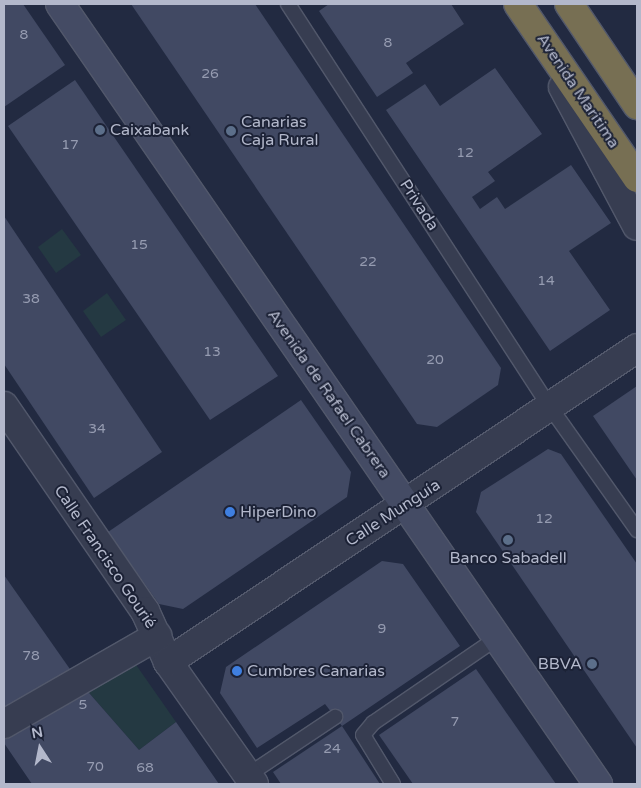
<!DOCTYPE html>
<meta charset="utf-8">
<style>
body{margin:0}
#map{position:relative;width:641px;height:788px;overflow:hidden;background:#222a41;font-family:"Varela Round",sans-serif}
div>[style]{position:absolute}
.green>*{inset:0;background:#243942}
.building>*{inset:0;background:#414963}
.roads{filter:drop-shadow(1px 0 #52586b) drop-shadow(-1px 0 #52586b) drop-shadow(0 1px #52586b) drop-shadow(0 -1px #52586b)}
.lane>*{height:14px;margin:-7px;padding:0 7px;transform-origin:7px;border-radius:7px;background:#373d51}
.street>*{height:28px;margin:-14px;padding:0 14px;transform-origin:14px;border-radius:14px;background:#373d51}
.secondary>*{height:28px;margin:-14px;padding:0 14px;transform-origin:14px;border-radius:14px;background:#444b64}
.highway>*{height:28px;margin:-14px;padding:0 14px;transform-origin:14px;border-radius:14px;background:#776f53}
.dots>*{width:14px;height:14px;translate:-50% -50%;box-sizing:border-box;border:2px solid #1c2236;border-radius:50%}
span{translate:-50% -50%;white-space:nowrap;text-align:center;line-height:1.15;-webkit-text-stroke:4px #1c2236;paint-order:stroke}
.number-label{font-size:14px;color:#969cb1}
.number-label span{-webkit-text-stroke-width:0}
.street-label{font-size:16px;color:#b3b8cb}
.poi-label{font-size:16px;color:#b3b8cb}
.left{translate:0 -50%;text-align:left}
.right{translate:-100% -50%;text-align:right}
.frame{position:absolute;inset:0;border:5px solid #b3b8cb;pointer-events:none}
.north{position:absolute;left:15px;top:723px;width:50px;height:50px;-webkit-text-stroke:4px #1c2236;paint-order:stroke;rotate:349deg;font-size:14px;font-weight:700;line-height:20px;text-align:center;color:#b3b8cb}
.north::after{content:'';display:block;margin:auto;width:18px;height:22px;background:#b3b8cb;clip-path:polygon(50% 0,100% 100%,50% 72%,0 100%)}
</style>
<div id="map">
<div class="green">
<div style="clip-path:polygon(62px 229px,81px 255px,56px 273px,38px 247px)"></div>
<div style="clip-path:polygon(107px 293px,126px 320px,101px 337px,83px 311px)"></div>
<div style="clip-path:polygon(132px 659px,176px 722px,139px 750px,83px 686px)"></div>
</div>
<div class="building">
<div style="clip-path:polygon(4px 4px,23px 4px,65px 65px,4px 107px)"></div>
<div style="clip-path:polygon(131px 4px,255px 4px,501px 368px,498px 385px,437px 427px,417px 424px)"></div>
<div style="clip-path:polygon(329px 4px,451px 4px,464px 24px,406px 63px,413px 73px,377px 97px,319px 11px)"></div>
<div style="clip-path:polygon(495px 68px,542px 134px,488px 172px,495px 181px,472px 197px,480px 209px,497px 197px,505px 209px,571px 165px,611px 223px,569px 251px,610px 310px,550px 351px,386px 110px,425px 84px,440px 106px)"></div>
<div style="clip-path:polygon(75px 80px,278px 376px,210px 420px,8px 126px)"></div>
<div style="clip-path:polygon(4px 216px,162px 452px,94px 498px,4px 364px)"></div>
<div style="clip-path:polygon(637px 386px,637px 480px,593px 416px)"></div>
<div style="clip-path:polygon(301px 400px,351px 472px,347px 497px,183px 609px,159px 604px,108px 532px)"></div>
<div style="clip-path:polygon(548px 449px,561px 454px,637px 564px,637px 748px,476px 512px,481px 492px)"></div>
<div style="clip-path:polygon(382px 561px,403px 564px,460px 646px,342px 726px,325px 704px,257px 748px,220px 693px,226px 667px)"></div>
<div style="clip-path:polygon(4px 575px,72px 672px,4px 718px)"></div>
<div style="clip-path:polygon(476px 669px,556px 784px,413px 784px,379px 735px)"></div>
<div style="clip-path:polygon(83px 686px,139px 750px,176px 722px,219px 784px,32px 784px,4px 743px,4px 729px)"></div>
<div style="clip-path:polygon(342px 726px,380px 784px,281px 784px,273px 772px)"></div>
</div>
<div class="roads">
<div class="lane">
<div style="left:288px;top:4px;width:481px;rotate:57deg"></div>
<div style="left:550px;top:407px;width:151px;rotate:54.7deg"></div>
<div style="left:248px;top:775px;width:105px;rotate:-33.7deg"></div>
<div style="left:393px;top:784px;width:57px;rotate:-121.5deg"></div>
<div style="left:363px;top:735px;width:16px;rotate:-50deg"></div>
<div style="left:373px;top:723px;width:150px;rotate:-34.4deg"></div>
</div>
<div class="street">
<div style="left:563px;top:87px;width:157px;rotate:62deg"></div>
<div style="left:4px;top:406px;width:249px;rotate:55.5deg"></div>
<div style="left:145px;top:611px;width:56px;rotate:65.7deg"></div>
<div style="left:168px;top:662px;width:149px;rotate:54.8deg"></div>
<div style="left:168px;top:662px;width:564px;rotate:-33.8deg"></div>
<div style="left:4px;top:724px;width:177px;rotate:-29.9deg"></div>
</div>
<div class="secondary">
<div style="left:60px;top:4px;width:948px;rotate:55.4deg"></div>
</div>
<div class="highway">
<div style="left:518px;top:4px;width:211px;rotate:55.6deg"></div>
<div style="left:569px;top:4px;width:122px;rotate:56deg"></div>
</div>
</div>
<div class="dots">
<div style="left:100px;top:130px;background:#5c6f8a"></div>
<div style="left:231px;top:131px;background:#5c6f8a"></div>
<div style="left:230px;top:512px;background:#3f7fe0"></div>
<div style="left:508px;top:540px;background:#5c6f8a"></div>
<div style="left:592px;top:664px;background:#5c6f8a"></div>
<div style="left:237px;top:671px;background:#3f7fe0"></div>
</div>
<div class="number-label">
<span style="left:24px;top:35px">8</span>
<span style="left:388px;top:43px">8</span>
<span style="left:210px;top:74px">26</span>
<span style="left:70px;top:145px">17</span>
<span style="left:465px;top:153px">12</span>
<span style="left:139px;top:245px">15</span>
<span style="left:368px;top:262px">22</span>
<span style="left:546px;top:281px">14</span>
<span style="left:31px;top:299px">38</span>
<span style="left:212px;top:352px">13</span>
<span style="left:435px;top:360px">20</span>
<span style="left:97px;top:429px">34</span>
<span style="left:544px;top:519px">12</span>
<span style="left:382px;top:629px">9</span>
<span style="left:31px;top:656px">78</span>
<span style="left:83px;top:705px">5</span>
<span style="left:455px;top:722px">7</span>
<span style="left:332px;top:749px">24</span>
<span style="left:95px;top:767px">70</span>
<span style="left:145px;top:768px">68</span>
</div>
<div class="street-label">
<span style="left:578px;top:91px;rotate:56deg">Avenida Maritima</span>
<span style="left:419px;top:205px;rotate:57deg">Privada</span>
<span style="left:329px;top:394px;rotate:55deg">Avenida de Rafael Cabrera</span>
<span style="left:393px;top:513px;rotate:-33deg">Calle Munguía</span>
<span style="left:105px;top:557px;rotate:56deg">Calle Francisco Gourié</span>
</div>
<div class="poi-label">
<span class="left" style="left:241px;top:131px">Canarias<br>Caja Rural</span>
<span class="left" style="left:110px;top:130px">Caixabank</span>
<span class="left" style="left:240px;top:512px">HiperDino</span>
<span style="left:508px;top:558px">Banco Sabadell</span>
<span class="right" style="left:582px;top:664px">BBVA</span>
<span class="left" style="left:247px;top:671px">Cumbres Canarias</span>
</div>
<div class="frame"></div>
<div class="north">N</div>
</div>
